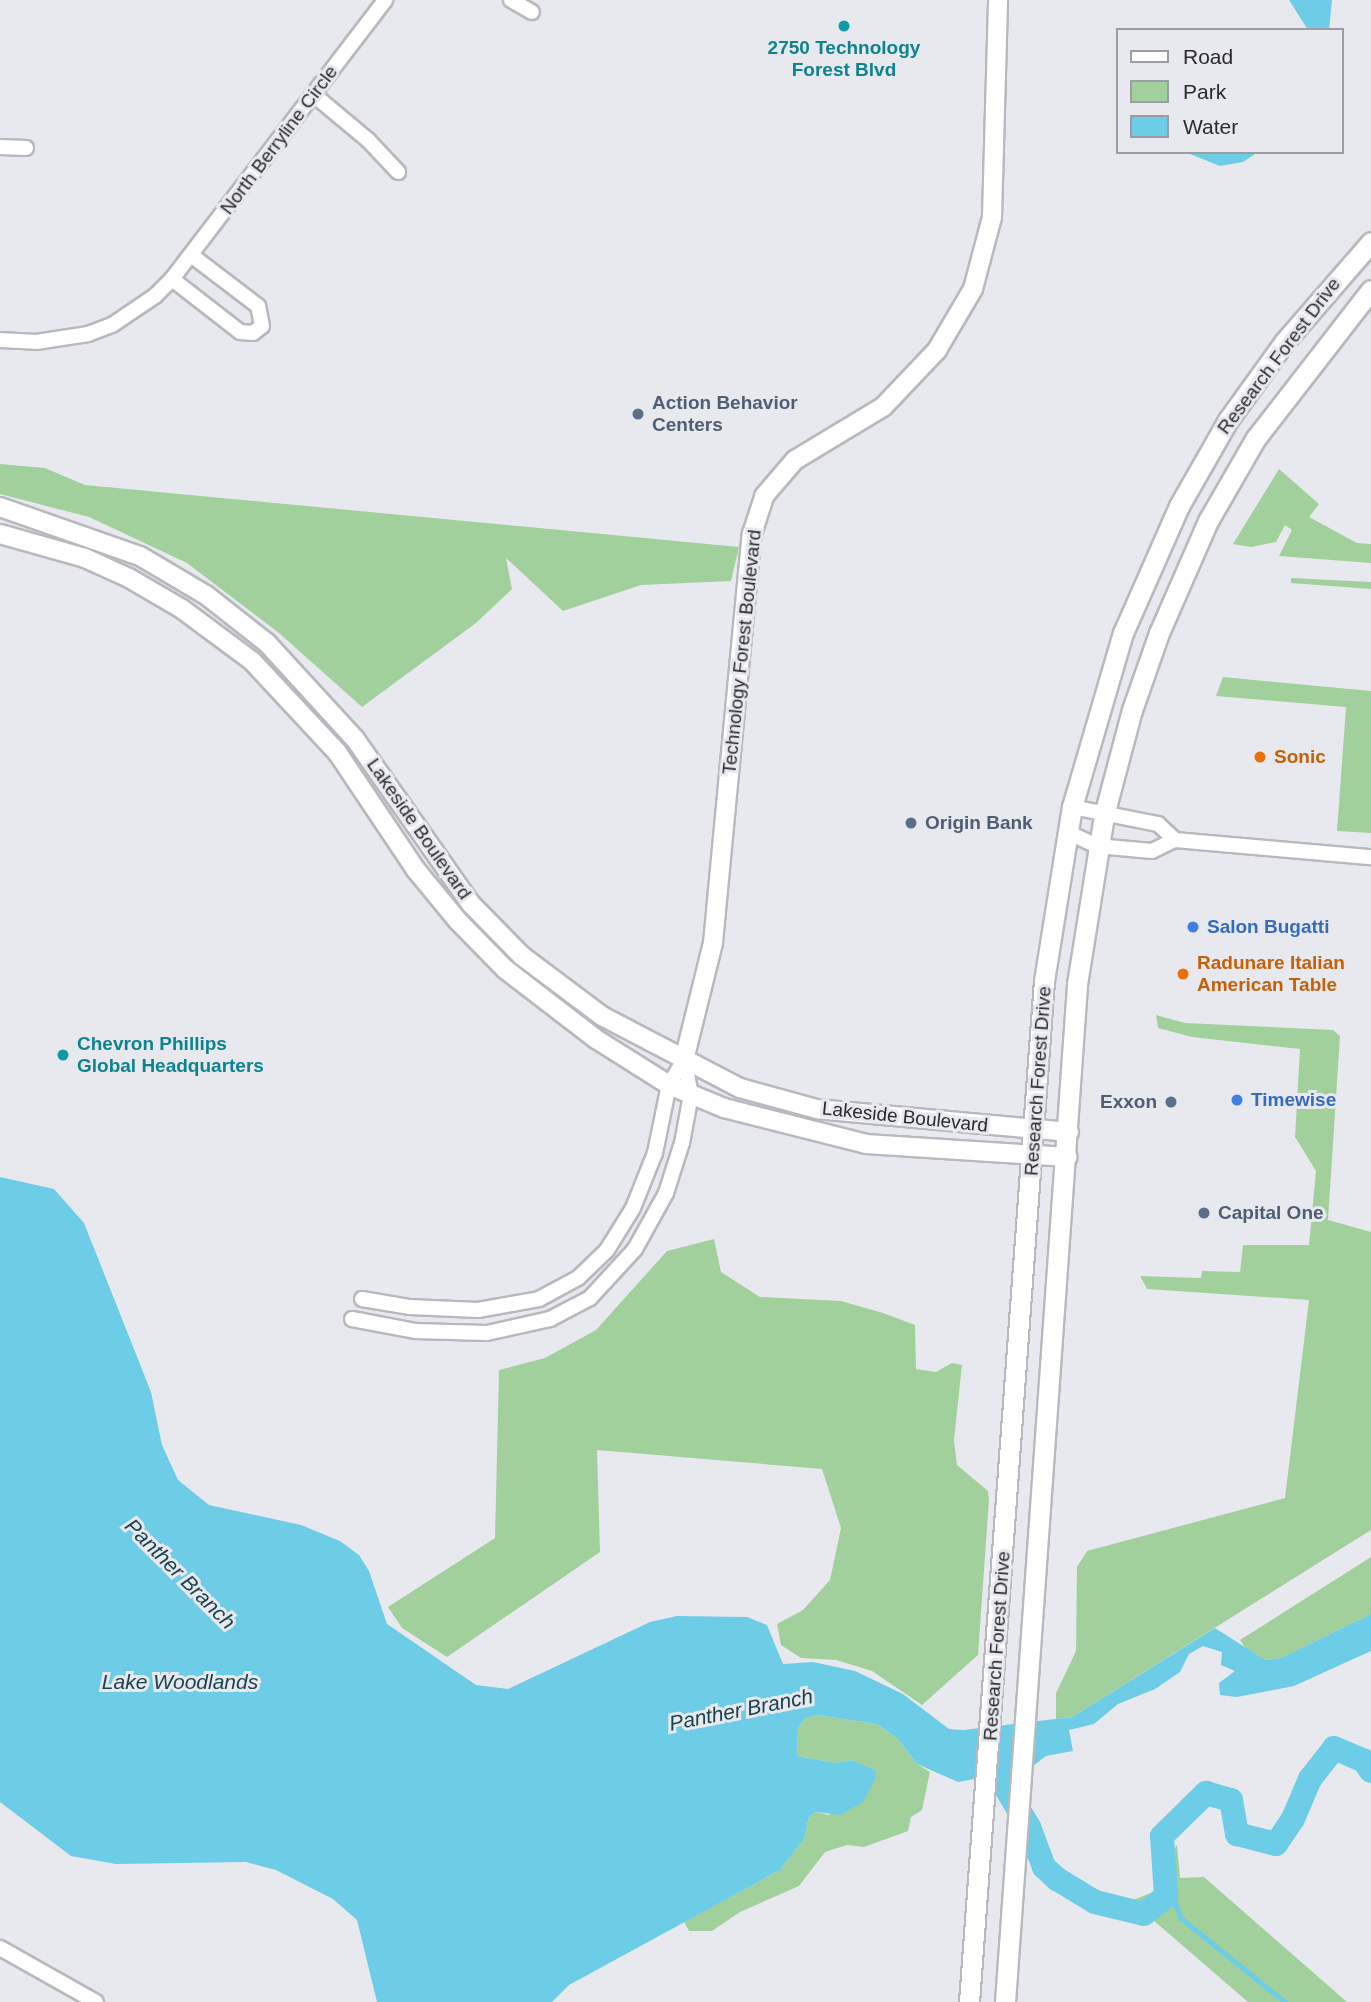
<!DOCTYPE html>
<style>
body{margin:0}
#map{position:relative;width:1371px;height:2002px;overflow:hidden;background:#e8e9ee;font-family:Arial,sans-serif}
div>[style]{position:absolute}
.green>*{inset:0;background:#a2d09d}
.water>*{inset:0;background:#6dcde7}
.stream>*{height:4.5px;margin:-2.25px;padding:0 2.25px;transform-origin:2.25px;border-radius:2.25px;background:#6dcde7}
.river>*{height:24px;margin:-12px;padding:0 12px;transform-origin:12px;border-radius:12px;background:#6dcde7}
.roads{filter:drop-shadow(2px 0 #b8b9be) drop-shadow(-2px 0 #b8b9be) drop-shadow(0 2px #b8b9be) drop-shadow(0 -2px #b8b9be)}
.minor>*{height:14px;margin:-7px;padding:0 7px;transform-origin:7px;border-radius:7px;background:#fff}
.tertiary>*{height:18px;margin:-9px;padding:0 9px;transform-origin:9px;border-radius:9px;background:#fff}
.secondary>*{height:19px;margin:-9.5px;padding:0 9.5px;transform-origin:9.5px;border-radius:9.5px;background:#fff}
.dots>*{width:19px;height:19px;translate:-50% -50%;box-sizing:border-box;border:4px solid #e8e9ee;border-radius:50%}
span{translate:-50% -50%;white-space:nowrap;text-align:center;line-height:1.15;-webkit-text-stroke:6px #e8e9ee;paint-order:stroke}
.culture-label{font-size:19px;color:#0d838f;font-weight:700}
.left{translate:0 -50%;text-align:left}
.street-label{font-size:19px;color:#2b2b2d}
.service-label{font-size:19px;color:#4e5e75;font-weight:700}
.right{translate:-100% -50%;text-align:right}
.food-label{font-size:19px;color:#c56008;font-weight:700}
.shop-label{font-size:19px;color:#366cbe;font-weight:700}
.water-label{font-size:21px;color:#19444f;font-style:italic}
.legend{position:absolute;left:1116px;top:28px;width:228px;height:126px;box-sizing:border-box;background:#e8e9ee;border:2px solid #9c9da1;margin:0;padding:9px 12px;list-style:none;font-size:21px;color:#2b2b2d}
.legend li{display:flex;align-items:center;gap:14px;height:35px}
.legend b{width:35px;border:2px solid #9c9da1}
</style>
<div id="map">
<div class="green">
<div style="clip-path:polygon(0 464px,45px 468px,85px 485px,739px 547px,731px 581px,641px 585px,563px 611px,506px 558px,512px 589px,476px 623px,362px 707px,279px 633px,187px 563px,89px 517px,0 494px)"></div>
<div style="clip-path:polygon(1279px 469px,1319px 504px,1309px 517px,1357px 543px,1371px 544px,1371px 563px,1279px 556px,1292px 530px,1285px 525px,1276px 542px,1251px 547px,1233px 544px)"></div>
<div style="clip-path:polygon(1291px 578px,1371px 582px,1371px 589px,1291px 583px)"></div>
<div style="clip-path:polygon(1223px 677px,1371px 691px,1371px 833px,1337px 831px,1346px 707px,1216px 696px)"></div>
<div style="clip-path:polygon(1156px 1015px,1185px 1023px,1333px 1030px,1340px 1036px,1328px 1220px,1371px 1232px,1371px 1530px,1072px 1717px,1056px 1719px,1056px 1693px,1076px 1651px,1077px 1567px,1087px 1551px,1285px 1498px,1309px 1300px,1147px 1289px,1140px 1276px,1201px 1278px,1202px 1271px,1240px 1272px,1243px 1245px,1309px 1245px,1316px 1171px,1295px 1137px,1300px 1049px,1192px 1037px,1158px 1028px)"></div>
<div style="clip-path:polygon(714px 1239px,721px 1272px,760px 1297px,841px 1301px,883px 1313px,915px 1325px,916px 1369px,936px 1372px,952px 1363px,962px 1365px,954px 1440px,957px 1465px,988px 1491px,989px 1500px,978px 1655px,922px 1705px,872px 1671px,836px 1660px,801px 1658px,781px 1645px,777px 1624px,803px 1610px,830px 1580px,841px 1528px,822px 1469px,597px 1450px,600px 1552px,447px 1657px,402px 1628px,388px 1607px,495px 1538px,499px 1370px,545px 1358px,596px 1330px,667px 1251px)"></div>
<div style="clip-path:polygon(1371px 1557px,1371px 1614px,1281px 1658px,1265px 1660px,1246px 1649px,1240px 1640px)"></div>
<div style="clip-path:polygon(817px 1715px,877px 1724px,897px 1738px,917px 1764px,930px 1772px,922px 1810px,911px 1817px,908px 1831px,864px 1847px,847px 1845px,825px 1852px,799px 1886px,740px 1912px,712px 1931px,689px 1931px,684px 1922px,780px 1870px,804px 1839px,809px 1817px,815px 1812px,829px 1815px,875px 1770px,851px 1760px,836px 1763px,797px 1756px,798px 1728px,805px 1718px)"></div>
<div style="clip-path:polygon(1177px 1845px,1180px 1878px,1204px 1877px,1347px 2002px,1248px 2002px,1153px 1920px,1121px 1913px,1121px 1905px,1158px 1890px,1160px 1853px,1169px 1857px)"></div>
</div>
<div class="water">
<div style="clip-path:polygon(1289px 0,1332px 0,1329px 30px,1308px 30px)"></div>
<div style="clip-path:polygon(1185px 152px,1258px 152px,1243px 162px,1220px 166px)"></div>
<div style="clip-path:polygon(0 1177px,54px 1189px,84px 1223px,151px 1392px,162px 1445px,178px 1480px,209px 1505px,301px 1525px,340px 1541px,359px 1555px,369px 1571px,387px 1624px,476px 1685px,508px 1689px,650px 1622px,677px 1616px,747px 1617px,767px 1625px,783px 1664px,813px 1662px,855px 1671px,903px 1694px,949px 1729px,963px 1730px,1072px 1717px,1215px 1628px,1265px 1660px,1281px 1658px,1371px 1614px,1371px 1651px,1294px 1686px,1237px 1697px,1220px 1695px,1219px 1683px,1235px 1671px,1221px 1665px,1222px 1652px,1203px 1646px,1189px 1654px,1180px 1672px,1155px 1689px,1118px 1704px,1094px 1724px,1069px 1730px,1073px 1751px,1046px 1756px,1029px 1769px,958px 1782px,917px 1764px,897px 1738px,877px 1724px,817px 1715px,805px 1718px,798px 1728px,797px 1756px,836px 1763px,851px 1760px,876px 1770px,875px 1779px,863px 1802px,840px 1815px,815px 1812px,809px 1817px,804px 1839px,780px 1870px,569px 1985px,552px 2002px,377px 2002px,357px 1920px,333px 1899px,276px 1870px,246px 1862px,116px 1864px,71px 1856px,0 1802px)"></div>
</div>
<div class="stream">
<div style="left:1166px;top:1896px;width:11px;rotate:34deg"></div>
<div style="left:1175px;top:1902px;width:17px;rotate:69deg"></div>
<div style="left:1181px;top:1918px;width:134px;rotate:38.9deg"></div>
</div>
<div class="river">
<div style="left:971px;top:1758px;width:32px;rotate:32deg"></div>
<div style="left:998px;top:1775px;width:61px;rotate:59.2deg"></div>
<div style="left:1029px;top:1827px;width:43px;rotate:69.4deg"></div>
<div style="left:1044px;top:1867px;width:18px;rotate:43deg"></div>
<div style="left:1057px;top:1879px;width:44px;rotate:31.2deg"></div>
<div style="left:1095px;top:1902px;width:50px;rotate:13.8deg"></div>
<div style="left:1144px;top:1914px;width:28px;rotate:-39deg"></div>
<div style="left:1166px;top:1896px;width:60px;rotate:-93.8deg"></div>
<div style="left:1162px;top:1836px;width:62px;rotate:-44.3deg"></div>
<div style="left:1206px;top:1793px;width:26px;rotate:16deg"></div>
<div style="left:1231px;top:1800px;width:35px;rotate:80deg"></div>
<div style="left:1237px;top:1834px;width:40px;rotate:14.4deg"></div>
<div style="left:1276px;top:1844px;width:30px;rotate:-56deg"></div>
<div style="left:1293px;top:1819px;width:43px;rotate:-67deg"></div>
<div style="left:1310px;top:1779px;width:39px;rotate:-52deg"></div>
<div style="left:1334px;top:1748px;width:33px;rotate:23deg"></div>
<div style="left:1364px;top:1761px;width:12px;rotate:55deg"></div>
</div>
<div class="roads">
<div class="minor">
<div style="left:511px;top:0;width:24px;rotate:30deg"></div>
<div style="left:314px;top:95px;width:70px;rotate:39.8deg"></div>
<div style="left:368px;top:140px;width:44px;rotate:46.8deg"></div>
<div style="left:0;top:147px;width:26px;rotate:2deg"></div>
<div style="left:172px;top:279px;width:86px;rotate:37.9deg"></div>
<div style="left:240px;top:332px;width:13px;rotate:4deg"></div>
<div style="left:253px;top:333px;width:11px;rotate:-38deg"></div>
<div style="left:262px;top:326px;width:20px;rotate:-101deg"></div>
<div style="left:258px;top:306px;width:84px;rotate:-142.7deg"></div>
<div style="left:0;top:340px;width:36px;rotate:3deg"></div>
<div style="left:36px;top:342px;width:53px;rotate:-8.7deg"></div>
<div style="left:88px;top:334px;width:26px;rotate:-21deg"></div>
<div style="left:112px;top:325px;width:52px;rotate:-34deg"></div>
<div style="left:155px;top:296px;width:24px;rotate:-45deg"></div>
<div style="left:172px;top:279px;width:351px;rotate:-52.6deg"></div>
<div style="left:1072px;top:807px;width:88px;rotate:11.2deg"></div>
<div style="left:1158px;top:824px;width:23px;rotate:43deg"></div>
<div style="left:1067px;top:832px;width:33px;rotate:25deg"></div>
<div style="left:1097px;top:846px;width:55px;rotate:5.2deg"></div>
<div style="left:1152px;top:851px;width:25px;rotate:-26deg"></div>
<div style="left:1175px;top:840px;width:197px;rotate:5deg"></div>
<div style="left:362px;top:1299px;width:49px;rotate:9.5deg"></div>
<div style="left:410px;top:1307px;width:68px;rotate:2.5deg"></div>
<div style="left:478px;top:1310px;width:62px;rotate:-10.2deg"></div>
<div style="left:539px;top:1299px;width:44px;rotate:-28.3deg"></div>
<div style="left:578px;top:1278px;width:40px;rotate:-44deg"></div>
<div style="left:607px;top:1250px;width:49px;rotate:-58.2deg"></div>
<div style="left:633px;top:1208px;width:59px;rotate:-68.2deg"></div>
<div style="left:655px;top:1153px;width:69px;rotate:-78.4deg"></div>
<div style="left:669px;top:1085px;width:29px;rotate:-59deg"></div>
<div style="left:352px;top:1319px;width:64px;rotate:10.8deg"></div>
<div style="left:415px;top:1331px;width:72px;rotate:1.6deg"></div>
<div style="left:487px;top:1333px;width:65px;rotate:-12.5deg"></div>
<div style="left:550px;top:1319px;width:45px;rotate:-27.7deg"></div>
<div style="left:590px;top:1298px;width:67px;rotate:-47.4deg"></div>
<div style="left:635px;top:1249px;width:64px;rotate:-61deg"></div>
<div style="left:666px;top:1193px;width:52px;rotate:-72.3deg"></div>
<div style="left:682px;top:1143px;width:49px;rotate:-79.4deg"></div>
<div style="left:691px;top:1095px;width:36px;rotate:-101deg"></div>
<div style="left:0;top:1948px;width:110px;rotate:29.4deg"></div>
</div>
<div class="tertiary">
<div style="left:0;top:507px;width:148px;rotate:19.3deg"></div>
<div style="left:140px;top:556px;width:77px;rotate:30.6deg"></div>
<div style="left:206px;top:595px;width:78px;rotate:38.2deg"></div>
<div style="left:267px;top:643px;width:130px;rotate:47.5deg"></div>
<div style="left:355px;top:739px;width:202px;rotate:54.9deg"></div>
<div style="left:471px;top:904px;width:73px;rotate:45.6deg"></div>
<div style="left:522px;top:956px;width:100px;rotate:36.9deg"></div>
<div style="left:602px;top:1016px;width:156px;rotate:27.6deg"></div>
<div style="left:740px;top:1088px;width:80px;rotate:15.3deg"></div>
<div style="left:817px;top:1109px;width:253px;rotate:5.2deg"></div>
<div style="left:0;top:534px;width:88px;rotate:15.8deg"></div>
<div style="left:85px;top:558px;width:48px;rotate:24.4deg"></div>
<div style="left:129px;top:578px;width:61px;rotate:30.3deg"></div>
<div style="left:182px;top:609px;width:87px;rotate:36.6deg"></div>
<div style="left:252px;top:661px;width:125px;rotate:47deg"></div>
<div style="left:337px;top:752px;width:142px;rotate:56.2deg"></div>
<div style="left:416px;top:870px;width:66px;rotate:50.5deg"></div>
<div style="left:458px;top:921px;width:67px;rotate:45.6deg"></div>
<div style="left:505px;top:969px;width:115px;rotate:37.6deg"></div>
<div style="left:596px;top:1039px;width:86px;rotate:32.2deg"></div>
<div style="left:669px;top:1085px;width:60px;rotate:22.7deg"></div>
<div style="left:724px;top:1108px;width:146px;rotate:14.2deg"></div>
<div style="left:866px;top:1144px;width:202px;rotate:3.7deg"></div>
<div style="left:684px;top:1060px;width:121px;rotate:-76.1deg"></div>
<div style="left:713px;top:943px;width:411px;rotate:-84.6deg"></div>
<div style="left:752px;top:534px;width:40px;rotate:-72deg"></div>
<div style="left:764px;top:496px;width:48px;rotate:-49.3deg"></div>
<div style="left:795px;top:460px;width:103px;rotate:-31.1deg"></div>
<div style="left:883px;top:407px;width:79px;rotate:-46.5deg"></div>
<div style="left:937px;top:350px;width:71px;rotate:-59.5deg"></div>
<div style="left:973px;top:289px;width:74px;rotate:-75.2deg"></div>
<div style="left:992px;top:217px;width:217px;rotate:-88.4deg"></div>
</div>
<div class="secondary">
<div style="left:969px;top:2002px;width:1024px;rotate:-85.8deg"></div>
<div style="left:1044px;top:981px;width:176px;rotate:-80.9deg"></div>
<div style="left:1072px;top:807px;width:181px;rotate:-73.7deg"></div>
<div style="left:1123px;top:633px;width:139px;rotate:-66.2deg"></div>
<div style="left:1179px;top:506px;width:99px;rotate:-60.3deg"></div>
<div style="left:1228px;top:420px;width:97px;rotate:-54.2deg"></div>
<div style="left:1285px;top:341px;width:131px;rotate:-49deg"></div>
<div style="left:1005px;top:2002px;width:1021px;rotate:-85.95deg"></div>
<div style="left:1077px;top:984px;width:171px;rotate:-80.9deg"></div>
<div style="left:1104px;top:815px;width:109px;rotate:-75.1deg"></div>
<div style="left:1132px;top:710px;width:82px;rotate:-70.7deg"></div>
<div style="left:1159px;top:633px;width:122px;rotate:-66.4deg"></div>
<div style="left:1208px;top:521px;width:96px;rotate:-60deg"></div>
<div style="left:1256px;top:438px;width:187px;rotate:-52.2deg"></div>
</div>
</div>
<div class="dots">
<div style="left:844px;top:26px;background:#0f9aa8"></div>
<div style="left:638px;top:414px;background:#5c6f8a"></div>
<div style="left:1260px;top:757px;background:#e8710a"></div>
<div style="left:911px;top:823px;background:#5c6f8a"></div>
<div style="left:1193px;top:927px;background:#3f7fe0"></div>
<div style="left:1183px;top:974px;background:#e8710a"></div>
<div style="left:63px;top:1055px;background:#0f9aa8"></div>
<div style="left:1237px;top:1100px;background:#3f7fe0"></div>
<div style="left:1171px;top:1102px;background:#5c6f8a"></div>
<div style="left:1204px;top:1213px;background:#5c6f8a"></div>
</div>
<div class="culture-label">
<span style="left:844px;top:59px">2750 Technology<br>Forest Blvd</span>
<span class="left" style="left:77px;top:1055px">Chevron Phillips<br>Global Headquarters</span>
</div>
<div class="street-label">
<span style="left:279px;top:140px;rotate:-53deg">North Berryline Circle</span>
<span style="left:1279px;top:356px;rotate:-53deg">Research Forest Drive</span>
<span style="left:742px;top:652px;rotate:-84deg">Technology Forest Boulevard</span>
<span style="left:419px;top:829px;rotate:55deg">Lakeside Boulevard</span>
<span style="left:1038px;top:1081px;rotate:-86deg">Research Forest Drive</span>
<span style="left:905px;top:1117px;rotate:6deg">Lakeside Boulevard</span>
<span style="left:997px;top:1646px;rotate:-86deg">Research Forest Drive</span>
</div>
<div class="service-label">
<span class="left" style="left:652px;top:414px">Action Behavior<br>Centers</span>
<span class="left" style="left:925px;top:823px">Origin Bank</span>
<span class="right" style="left:1157px;top:1102px">Exxon</span>
<span class="left" style="left:1218px;top:1213px">Capital One</span>
</div>
<div class="food-label">
<span class="left" style="left:1274px;top:757px">Sonic</span>
<span class="left" style="left:1197px;top:974px">Radunare Italian<br>American Table</span>
</div>
<div class="shop-label">
<span class="left" style="left:1207px;top:927px">Salon Bugatti</span>
<span class="left" style="left:1251px;top:1100px">Timewise</span>
</div>
<div class="water-label">
<span style="left:180px;top:1574px;rotate:45deg">Panther Branch</span>
<span style="left:180px;top:1682px">Lake Woodlands</span>
<span style="left:741px;top:1710px;rotate:-11deg">Panther Branch</span>
</div>
<ul class="legend">
<li><b style="height:9px;background:#fff"></b>Road</li>
<li><b style="height:19px;background:#a2d09d"></b>Park</li>
<li><b style="height:19px;background:#6dcde7"></b>Water</li>
</ul>
</div>
